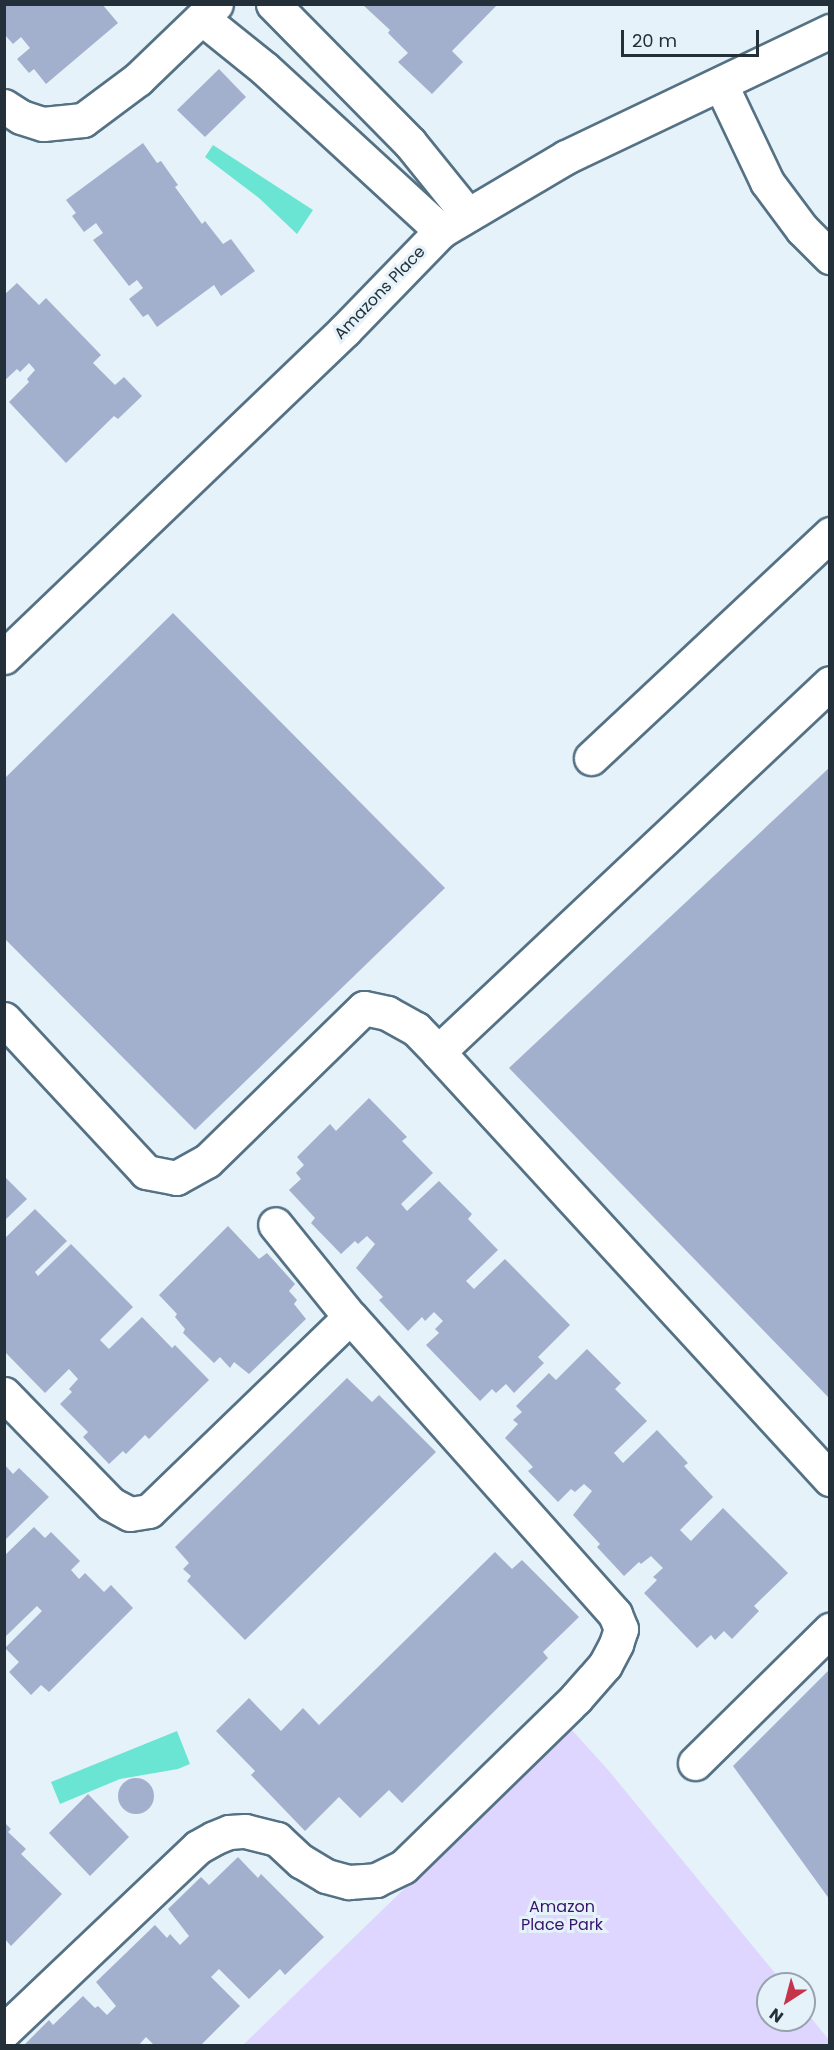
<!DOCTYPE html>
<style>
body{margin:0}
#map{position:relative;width:834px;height:2050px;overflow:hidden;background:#e5f2fa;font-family:Poppins,sans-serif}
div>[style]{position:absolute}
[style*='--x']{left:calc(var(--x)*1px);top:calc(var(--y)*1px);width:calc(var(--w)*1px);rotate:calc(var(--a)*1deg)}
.green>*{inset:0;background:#ded6fe}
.water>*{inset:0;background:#6ae5d3}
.building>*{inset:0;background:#a2b0cd}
.round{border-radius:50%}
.roads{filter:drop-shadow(2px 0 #557285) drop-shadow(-2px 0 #557285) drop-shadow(0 2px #557285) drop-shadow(0 -2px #557285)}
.minor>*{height:33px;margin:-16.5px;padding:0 16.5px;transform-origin:16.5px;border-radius:16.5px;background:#fff}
span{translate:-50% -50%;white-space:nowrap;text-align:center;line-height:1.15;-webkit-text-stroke:6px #e5f2fa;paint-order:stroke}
.street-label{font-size:16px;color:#243039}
.park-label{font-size:16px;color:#37136e}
.frame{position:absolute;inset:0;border:6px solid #243039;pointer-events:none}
.north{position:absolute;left:756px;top:1972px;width:60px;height:60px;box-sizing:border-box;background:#e5f2fa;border:2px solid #98a4ad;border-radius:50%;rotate:216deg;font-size:16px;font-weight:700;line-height:24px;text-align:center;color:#243039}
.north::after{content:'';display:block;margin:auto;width:21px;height:27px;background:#c5354a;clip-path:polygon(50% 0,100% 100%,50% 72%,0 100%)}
.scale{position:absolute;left:621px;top:30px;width:138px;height:27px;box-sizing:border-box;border:3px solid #243039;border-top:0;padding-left:8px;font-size:18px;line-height:21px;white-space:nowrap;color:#243039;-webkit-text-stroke:4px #e5f2fa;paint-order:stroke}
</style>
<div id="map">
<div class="green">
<div style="clip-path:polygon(570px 1728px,609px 1771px,784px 1984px,768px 1984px,768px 2020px,804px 2020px,804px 2009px,829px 2040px,829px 2045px,243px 2045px)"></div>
</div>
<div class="water">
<div style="clip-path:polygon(213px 145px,313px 210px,297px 234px,259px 198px,205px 157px)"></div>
<div style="clip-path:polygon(177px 1731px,190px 1764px,178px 1769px,120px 1779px,60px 1804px,51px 1782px)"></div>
</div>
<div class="building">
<div style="clip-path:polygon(4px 4px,102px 4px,118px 23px,46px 84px,34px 69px,29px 73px,17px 59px,30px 48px,21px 37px,13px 44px,4px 34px)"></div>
<div style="clip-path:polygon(362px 4px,498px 4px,452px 51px,463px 62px,432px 94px,398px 62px,408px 53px,388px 33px,390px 30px)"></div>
<div style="clip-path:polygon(219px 69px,246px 97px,205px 137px,177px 110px)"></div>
<div style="clip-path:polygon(143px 143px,157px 163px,161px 161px,178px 185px,175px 187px,202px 224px,205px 221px,223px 244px,231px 239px,255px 271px,221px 296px,214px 285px,157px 327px,148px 314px,143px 317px,129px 299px,143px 288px,137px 280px,129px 286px,93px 240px,103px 233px,96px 223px,84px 232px,72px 216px,76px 213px,66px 200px)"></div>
<div style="clip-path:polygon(17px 283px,39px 305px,46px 298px,101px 355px,93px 363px,115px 385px,124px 377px,142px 396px,118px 419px,114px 416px,66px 463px,9px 402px,29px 382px,27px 379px,35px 370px,29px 363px,20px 372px,17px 369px,4px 381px,4px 295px)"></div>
<div style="clip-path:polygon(173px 613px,445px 888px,195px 1130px,4px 938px,4px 779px)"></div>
<div style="clip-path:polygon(830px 767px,830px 1399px,509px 1068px)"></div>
<div style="clip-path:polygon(369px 1098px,407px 1137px,402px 1141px,433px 1173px,401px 1204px,407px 1211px,439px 1181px,472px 1214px,468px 1219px,498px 1250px,466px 1281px,474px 1289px,505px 1259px,570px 1325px,538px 1357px,544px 1363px,514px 1393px,506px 1384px,496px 1393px,492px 1389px,480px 1401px,426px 1345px,439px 1333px,435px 1329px,443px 1321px,434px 1312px,425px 1321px,422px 1317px,408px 1331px,379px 1300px,383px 1297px,356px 1268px,375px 1244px,367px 1236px,358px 1244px,355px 1241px,341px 1254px,311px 1223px,315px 1218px,289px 1190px,301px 1179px,296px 1173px,304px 1165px,297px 1157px,330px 1124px,336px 1131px)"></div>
<div style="clip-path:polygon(4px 1176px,27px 1199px,4px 1221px)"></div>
<div style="clip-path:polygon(35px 1209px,67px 1241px,35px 1272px,38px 1276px,71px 1244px,133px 1307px,100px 1340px,109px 1349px,142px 1317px,172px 1348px,175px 1345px,209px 1380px,149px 1439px,145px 1435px,126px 1454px,123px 1451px,109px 1464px,83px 1437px,88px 1432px,60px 1404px,72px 1392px,69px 1389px,78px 1379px,69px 1369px,45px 1393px,4px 1351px,4px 1239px)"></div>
<div style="clip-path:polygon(228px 1226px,259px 1259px,267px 1253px,295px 1284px,289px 1291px,297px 1300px,294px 1304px,306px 1319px,249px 1374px,234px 1362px,230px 1368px,220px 1357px,214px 1363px,183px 1333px,185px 1329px,175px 1317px,177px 1314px,159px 1295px)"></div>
<div style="clip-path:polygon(587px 1349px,621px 1383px,615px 1389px,647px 1421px,614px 1453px,623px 1463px,657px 1430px,688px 1463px,684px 1466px,713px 1497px,680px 1530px,691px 1541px,723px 1508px,788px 1573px,754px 1606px,759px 1611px,732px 1639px,724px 1631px,715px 1640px,711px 1635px,697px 1648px,644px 1593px,657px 1580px,653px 1577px,663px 1568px,651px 1556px,641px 1564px,639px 1562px,624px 1576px,597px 1547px,600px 1544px,573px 1515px,592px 1491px,584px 1484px,575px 1492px,571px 1489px,558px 1502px,528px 1471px,533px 1467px,505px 1438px,518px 1424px,513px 1420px,522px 1412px,516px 1406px,549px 1373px,556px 1380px)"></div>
<div style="clip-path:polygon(347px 1378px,372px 1402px,379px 1395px,436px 1452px,245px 1640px,187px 1581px,191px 1576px,183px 1569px,189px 1563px,175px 1547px)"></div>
<div style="clip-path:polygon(4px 1464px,13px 1474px,19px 1468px,49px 1497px,4px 1541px)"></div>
<div style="clip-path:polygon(34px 1527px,45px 1538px,51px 1532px,80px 1561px,71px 1570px,79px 1579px,85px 1573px,104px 1592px,111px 1585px,133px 1608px,49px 1692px,41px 1685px,31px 1695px,9px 1672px,19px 1662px,5px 1648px,42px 1611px,37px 1606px,4px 1638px,4px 1556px)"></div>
<div style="clip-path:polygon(495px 1552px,512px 1569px,522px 1560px,579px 1617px,543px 1652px,548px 1658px,402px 1803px,389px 1790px,360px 1818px,339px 1797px,305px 1831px,251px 1775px,255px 1771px,216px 1731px,249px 1698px,281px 1731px,303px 1708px,319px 1725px)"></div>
<div style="clip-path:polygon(830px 1669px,830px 1900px,733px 1766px)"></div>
<div class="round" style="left:118px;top:1778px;width:36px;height:36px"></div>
<div style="clip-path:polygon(88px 1794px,129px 1837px,90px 1876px,49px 1833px)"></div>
<div style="clip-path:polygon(4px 1822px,11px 1829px,8px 1832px,26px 1849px,21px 1854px,62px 1894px,11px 1946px,4px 1938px)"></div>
<div style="clip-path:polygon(238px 1857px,258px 1878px,261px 1874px,324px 1937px,285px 1975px,280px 1969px,249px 1999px,219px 1969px,211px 1977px,240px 2006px,200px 2046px,155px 2046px,146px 2037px,138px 2046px,23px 2046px,49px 2020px,53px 2025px,83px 1996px,95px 2008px,98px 2006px,107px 2015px,116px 2006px,96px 1982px,155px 1925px,167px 1938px,170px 1934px,180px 1945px,189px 1936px,168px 1909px,201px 1877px,209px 1885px)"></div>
</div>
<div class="roads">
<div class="minor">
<div style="--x:273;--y:4;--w:195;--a:45.4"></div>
<div style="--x:410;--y:143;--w:92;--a:51.1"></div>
<div style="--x:203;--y:19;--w:78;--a:38.8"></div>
<div style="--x:264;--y:68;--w:241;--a:42.6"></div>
<div style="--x:721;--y:85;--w:107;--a:64.6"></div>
<div style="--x:767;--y:182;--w:59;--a:53.3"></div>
<div style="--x:802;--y:229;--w:40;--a:45"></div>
<div style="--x:4;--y:106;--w:20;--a:33"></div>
<div style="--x:21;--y:117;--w:23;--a:18"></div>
<div style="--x:43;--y:124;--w:40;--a:-5.7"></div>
<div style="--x:83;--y:120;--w:69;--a:-36.7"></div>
<div style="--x:138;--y:79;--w:108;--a:-43.9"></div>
<div style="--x:4;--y:657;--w:472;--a:-43.8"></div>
<div style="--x:345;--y:330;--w:138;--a:-45.9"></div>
<div style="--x:441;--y:231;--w:145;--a:-30.6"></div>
<div style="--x:566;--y:157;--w:293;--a:-25.5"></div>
<div style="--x:591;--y:758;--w:328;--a:-43.1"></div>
<div style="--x:4;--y:1019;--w:209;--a:47.1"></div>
<div style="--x:146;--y:1172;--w:31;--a:11"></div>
<div style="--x:176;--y:1178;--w:35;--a:-29"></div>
<div style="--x:207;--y:1161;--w:219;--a:-44.3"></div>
<div style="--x:364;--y:1008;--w:24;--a:12"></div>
<div style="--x:387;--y:1013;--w:33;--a:29"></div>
<div style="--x:416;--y:1029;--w:32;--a:46"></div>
<div style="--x:438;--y:1052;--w:580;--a:47.45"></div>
<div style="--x:438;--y:1052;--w:538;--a:-43.27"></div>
<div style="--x:4;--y:1394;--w:153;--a:45.8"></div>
<div style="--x:111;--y:1504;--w:21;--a:28"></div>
<div style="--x:130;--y:1514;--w:19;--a:-9"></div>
<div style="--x:149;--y:1511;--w:279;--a:-44"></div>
<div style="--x:695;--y:1763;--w:190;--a:-44.6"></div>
<div style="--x:4;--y:2031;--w:267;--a:-43.5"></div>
<div style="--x:198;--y:1847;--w:18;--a:-29"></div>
<div style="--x:214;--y:1838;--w:16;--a:-22"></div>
<div style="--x:229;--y:1832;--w:16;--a:-4"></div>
<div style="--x:245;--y:1831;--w:33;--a:14"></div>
<div style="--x:277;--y:1839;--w:33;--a:43"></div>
<div style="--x:301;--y:1861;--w:29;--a:31"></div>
<div style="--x:326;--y:1876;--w:24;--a:15"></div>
<div style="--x:349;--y:1882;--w:27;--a:-4"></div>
<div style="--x:376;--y:1880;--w:30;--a:-26"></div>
<div style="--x:403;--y:1867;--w:242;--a:-44.3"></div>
<div style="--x:576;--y:1698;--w:44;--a:-48.7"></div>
<div style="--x:605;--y:1665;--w:24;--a:-62"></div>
<div style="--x:616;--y:1644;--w:16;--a:-72"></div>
<div style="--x:621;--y:1629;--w:16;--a:-112"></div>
<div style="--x:615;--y:1614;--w:398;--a:-131.7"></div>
<div style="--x:350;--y:1317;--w:119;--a:-128.9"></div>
</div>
</div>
<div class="street-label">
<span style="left:380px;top:293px;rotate:-46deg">Amazons Place</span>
</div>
<div class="park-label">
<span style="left:562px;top:1916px">Amazon<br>Place Park</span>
</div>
<div class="frame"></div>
<div class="north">N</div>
<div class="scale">20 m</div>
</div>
